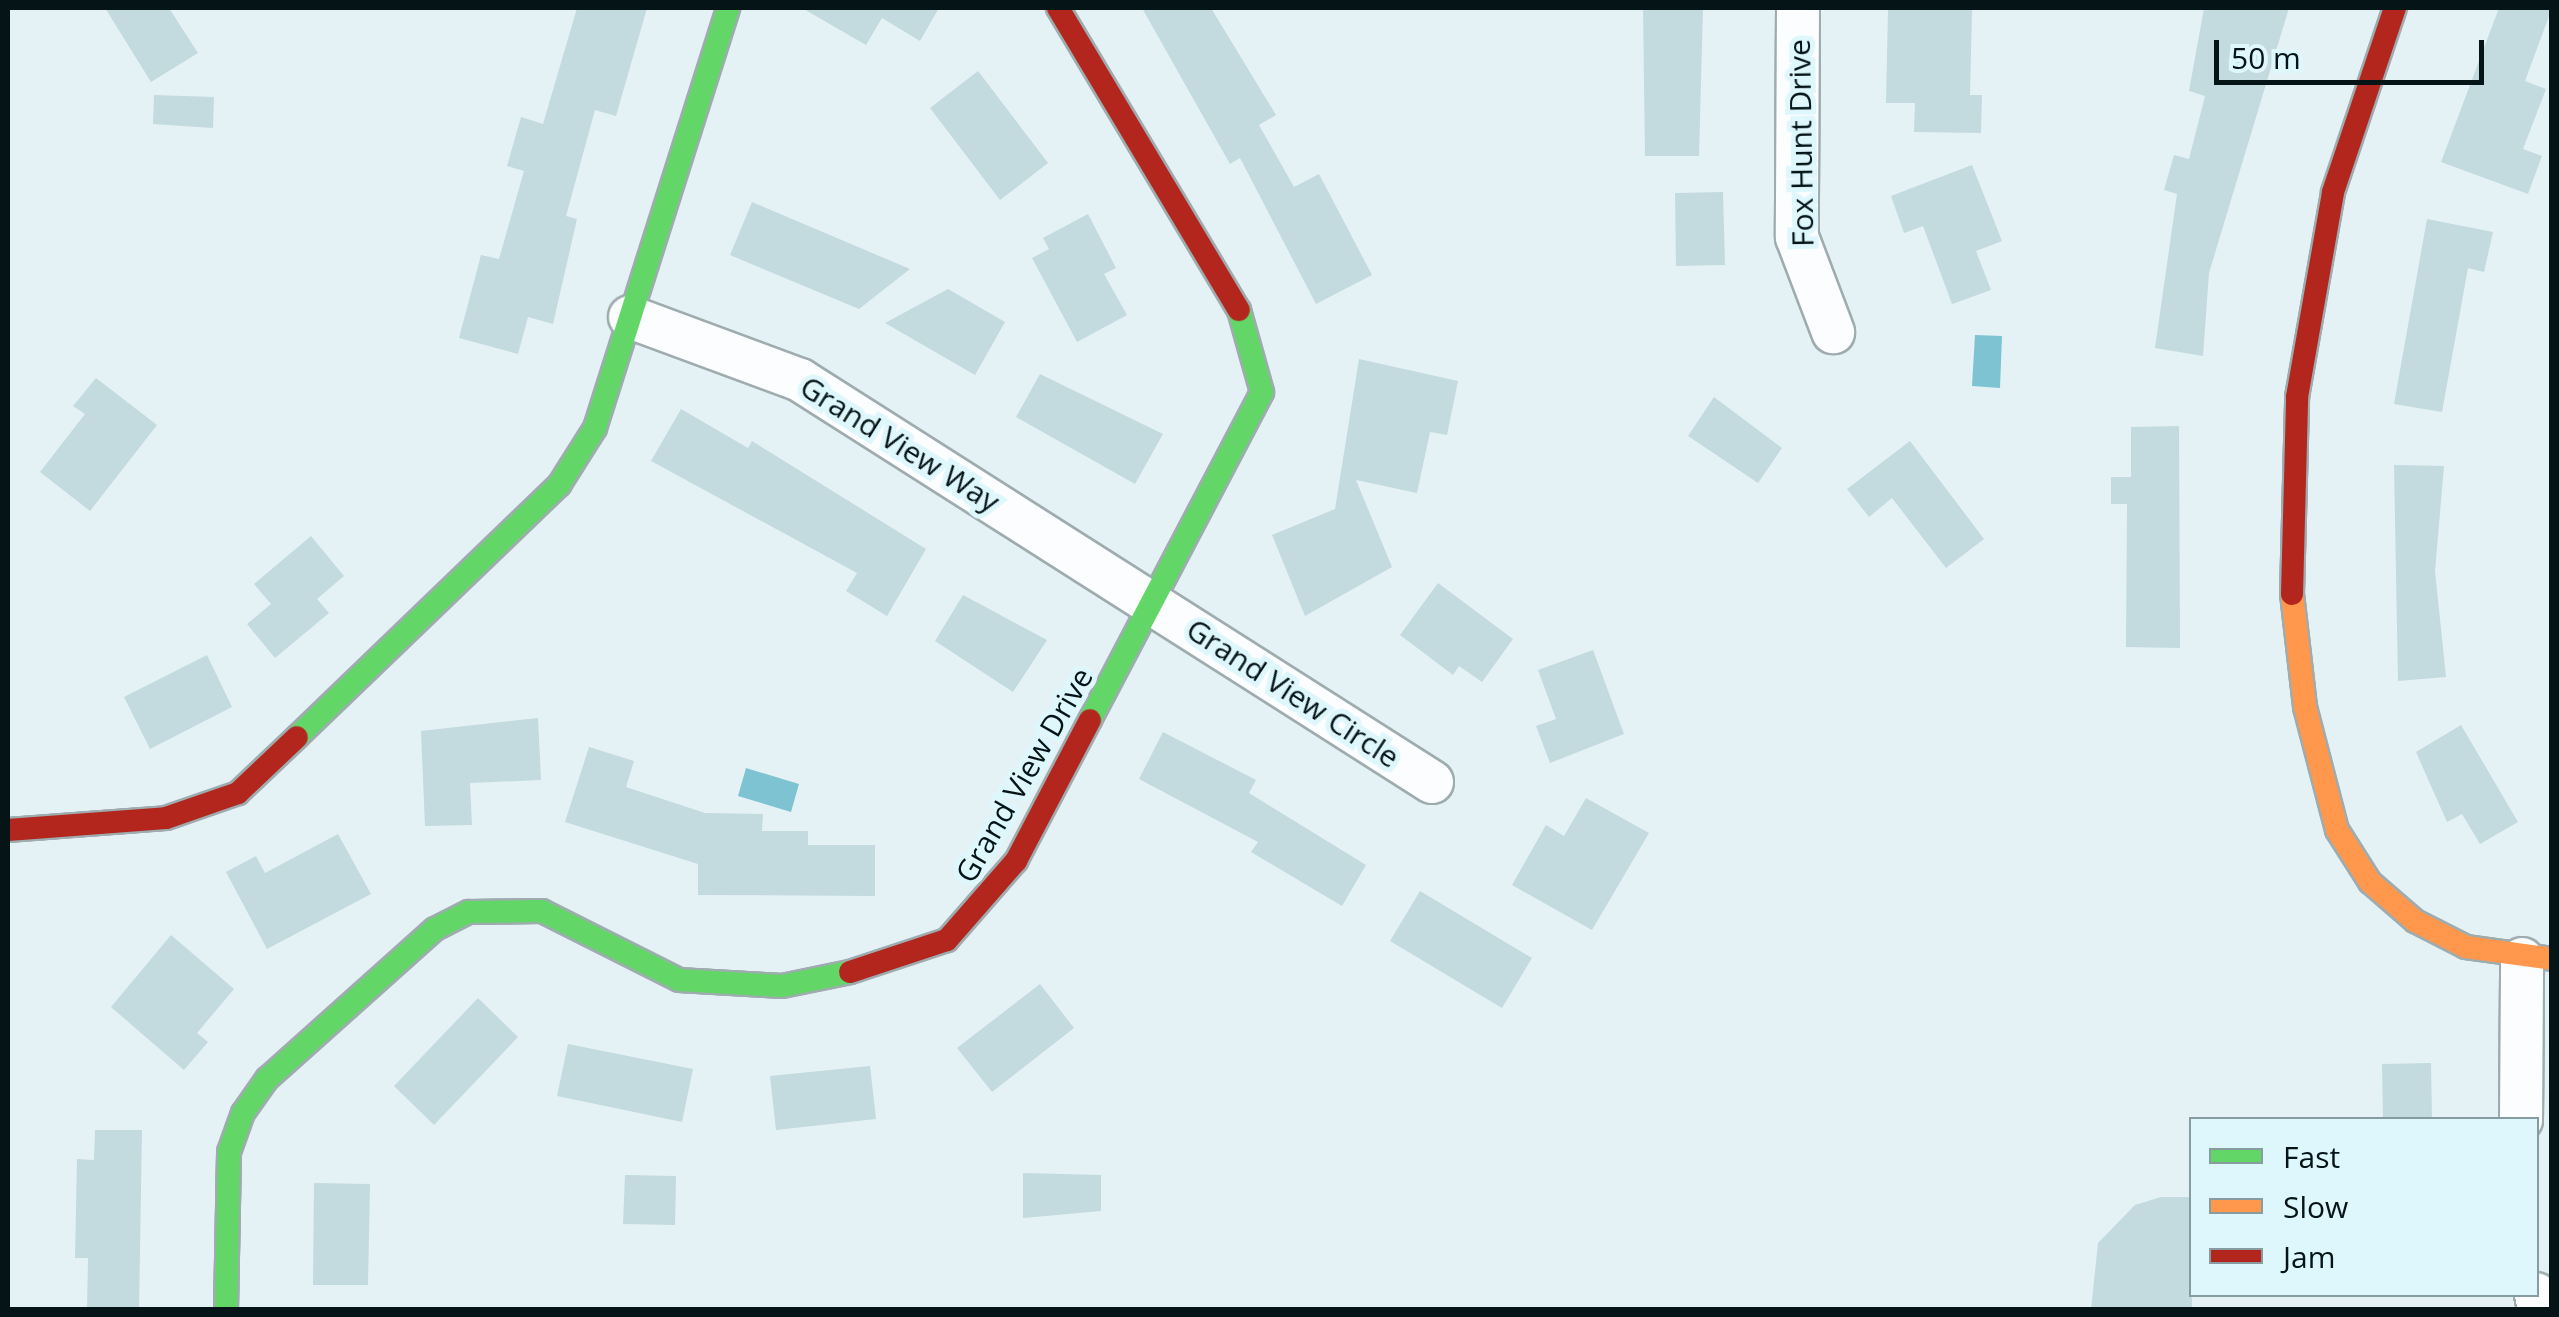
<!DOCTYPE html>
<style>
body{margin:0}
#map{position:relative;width:2559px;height:1317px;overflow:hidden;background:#e5f2f5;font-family:"Open Sans",sans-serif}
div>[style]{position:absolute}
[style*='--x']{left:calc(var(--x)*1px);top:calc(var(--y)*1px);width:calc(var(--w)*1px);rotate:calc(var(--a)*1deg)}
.water>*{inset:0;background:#7ec3d1}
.building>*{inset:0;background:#c3dadf}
.roads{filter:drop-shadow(2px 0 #9facaf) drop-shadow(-2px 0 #9facaf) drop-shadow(0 2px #9facaf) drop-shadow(0 -2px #9facaf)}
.street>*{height:42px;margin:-21px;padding:0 21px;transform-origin:21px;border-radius:21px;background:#fbfdfe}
.fast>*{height:22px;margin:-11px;padding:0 11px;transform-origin:11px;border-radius:11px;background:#63d668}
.slow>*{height:22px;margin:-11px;padding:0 11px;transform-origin:11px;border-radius:11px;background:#ff974d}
.jam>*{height:22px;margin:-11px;padding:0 11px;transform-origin:11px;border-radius:11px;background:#b3261e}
span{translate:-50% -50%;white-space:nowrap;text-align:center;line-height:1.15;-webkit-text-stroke:10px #def7fc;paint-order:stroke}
.street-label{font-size:30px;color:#051417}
.frame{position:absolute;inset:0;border:10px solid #051417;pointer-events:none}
.legend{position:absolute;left:2189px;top:1117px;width:350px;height:180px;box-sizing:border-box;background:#def7fc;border:2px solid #879ca0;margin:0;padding:12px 18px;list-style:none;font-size:30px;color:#051417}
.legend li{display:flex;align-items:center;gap:20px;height:50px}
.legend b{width:50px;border:2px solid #879ca0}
.scale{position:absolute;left:2214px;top:40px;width:270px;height:45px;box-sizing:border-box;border:5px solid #051417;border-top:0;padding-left:12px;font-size:30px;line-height:35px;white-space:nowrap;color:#051417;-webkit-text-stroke:8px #def7fc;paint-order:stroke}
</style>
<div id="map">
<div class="water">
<div style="clip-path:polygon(1975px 335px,2002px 336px,2000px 388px,1972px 386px)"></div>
<div style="clip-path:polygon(746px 768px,799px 784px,791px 812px,738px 796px)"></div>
</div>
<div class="building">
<div style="clip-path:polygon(105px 8px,169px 8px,198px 53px,151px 82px)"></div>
<div style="clip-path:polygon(577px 8px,647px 8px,616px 116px,595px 110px,566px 216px,577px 219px,553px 324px,528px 317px,518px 354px,459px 338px,481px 255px,499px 259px,524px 171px,507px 166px,521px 117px,543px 124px)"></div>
<div style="clip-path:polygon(802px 8px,939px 8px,920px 41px,882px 18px,866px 45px)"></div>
<div style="clip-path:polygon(1142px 8px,1211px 8px,1276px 115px,1259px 125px,1294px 187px,1319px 174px,1372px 275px,1316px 304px,1240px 158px,1230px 164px)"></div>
<div style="clip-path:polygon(1643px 8px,1703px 8px,1699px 156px,1645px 156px)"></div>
<div style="clip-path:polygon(2204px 8px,2289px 8px,2209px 273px,2203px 356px,2155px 348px,2177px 194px,2164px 190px,2174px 155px,2189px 159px,2205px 96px,2189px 91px)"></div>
<div style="clip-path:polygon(2499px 8px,2552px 8px,2525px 81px,2546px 89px,2523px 149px,2542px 156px,2528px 194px,2441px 162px)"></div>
<div style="clip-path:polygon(1888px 9px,1972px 10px,1970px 95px,1982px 95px,1981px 133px,1914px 132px,1915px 103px,1886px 103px)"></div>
<div style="clip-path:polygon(978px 71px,1048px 163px,1000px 200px,930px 108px)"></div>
<div style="clip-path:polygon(154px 95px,214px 97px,213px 128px,153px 124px)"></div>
<div style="clip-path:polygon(1972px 165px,2002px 241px,1976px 251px,1991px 290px,1952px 304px,1923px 226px,1904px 233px,1891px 196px)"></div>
<div style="clip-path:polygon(1723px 192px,1725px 265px,1676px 266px,1675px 193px)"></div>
<div style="clip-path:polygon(752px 202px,910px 269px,859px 309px,730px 255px)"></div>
<div style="clip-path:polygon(1088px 214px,1116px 268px,1104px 274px,1127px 315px,1077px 342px,1032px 258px,1049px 249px,1043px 238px)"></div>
<div style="clip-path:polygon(2427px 219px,2493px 232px,2484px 272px,2468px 268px,2442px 412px,2394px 404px)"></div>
<div style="clip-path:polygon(948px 289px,1005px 322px,975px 375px,885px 323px)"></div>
<div style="clip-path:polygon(1359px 359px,1458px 381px,1447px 435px,1430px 432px,1417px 493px,1356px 480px,1392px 567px,1305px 616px,1272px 535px,1335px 509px)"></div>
<div style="clip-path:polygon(1040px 374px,1163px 434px,1135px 484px,1016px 417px)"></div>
<div style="clip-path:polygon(96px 378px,157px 425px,90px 511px,40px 472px,85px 414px,73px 406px)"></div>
<div style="clip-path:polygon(1714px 397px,1782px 448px,1758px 483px,1688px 436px)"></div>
<div style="clip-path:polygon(681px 409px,748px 448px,752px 441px,926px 549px,887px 616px,846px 591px,857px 573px,651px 461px)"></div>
<div style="clip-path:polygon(2179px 426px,2180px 648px,2126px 647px,2127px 504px,2111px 504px,2111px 477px,2131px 477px,2131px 427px)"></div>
<div style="clip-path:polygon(1910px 441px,1984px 539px,1946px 568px,1892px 498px,1869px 517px,1847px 489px)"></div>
<div style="clip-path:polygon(2394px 465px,2444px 466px,2435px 571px,2446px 677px,2398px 681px)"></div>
<div style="clip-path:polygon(311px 536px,344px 576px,317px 599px,329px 613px,275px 658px,247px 624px,271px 604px,254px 584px)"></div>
<div style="clip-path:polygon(1438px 583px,1513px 639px,1482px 682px,1459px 666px,1453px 675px,1400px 635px)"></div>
<div style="clip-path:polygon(963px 595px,1047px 640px,1013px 692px,935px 641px)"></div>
<div style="clip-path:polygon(1593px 650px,1624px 734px,1550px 763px,1536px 726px,1556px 719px,1538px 670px)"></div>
<div style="clip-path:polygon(207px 655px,232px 707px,150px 749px,124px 697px)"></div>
<div style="clip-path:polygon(538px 718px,541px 780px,470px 783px,472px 825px,425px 826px,421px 731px)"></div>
<div style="clip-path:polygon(2461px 725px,2518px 822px,2480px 844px,2462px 814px,2447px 822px,2416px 752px)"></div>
<div style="clip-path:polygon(1163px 732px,1256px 780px,1249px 793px,1366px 865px,1342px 906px,1251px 852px,1258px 842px,1139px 779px)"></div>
<div style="clip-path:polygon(589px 747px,634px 761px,626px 787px,705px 813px,763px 814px,762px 831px,808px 831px,808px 845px,875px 845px,875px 896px,698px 895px,698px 864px,565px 822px)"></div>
<div style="clip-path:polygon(1586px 798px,1649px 833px,1592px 930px,1512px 885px,1546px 825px,1564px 836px)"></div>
<div style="clip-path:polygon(338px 834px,371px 894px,267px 949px,226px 872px,256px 856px,265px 873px)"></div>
<div style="clip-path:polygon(1420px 891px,1532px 958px,1502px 1008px,1390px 941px)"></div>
<div style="clip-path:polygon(171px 935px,234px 989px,197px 1033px,208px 1042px,184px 1070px,111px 1007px)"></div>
<div style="clip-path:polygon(1040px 984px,1074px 1028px,992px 1092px,957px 1048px)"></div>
<div style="clip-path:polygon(478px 998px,518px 1037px,434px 1125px,394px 1086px)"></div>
<div style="clip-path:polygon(568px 1044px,693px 1069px,682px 1122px,557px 1096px)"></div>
<div style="clip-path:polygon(2431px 1063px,2432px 1120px,2383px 1120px,2382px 1064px)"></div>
<div style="clip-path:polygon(870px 1066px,876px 1119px,776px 1130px,770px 1076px)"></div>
<div style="clip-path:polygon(95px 1130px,142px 1130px,139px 1310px,87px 1310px,88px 1258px,75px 1258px,77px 1159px,94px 1160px)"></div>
<div style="clip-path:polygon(1023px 1173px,1101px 1175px,1101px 1211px,1023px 1218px)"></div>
<div style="clip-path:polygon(625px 1175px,676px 1176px,675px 1225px,623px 1224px)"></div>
<div style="clip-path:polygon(314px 1183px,370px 1184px,368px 1285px,313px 1285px)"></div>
<div style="clip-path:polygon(2161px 1197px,2192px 1197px,2192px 1310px,2091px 1310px,2098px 1243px,2135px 1205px)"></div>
</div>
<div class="roads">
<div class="street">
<div style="--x:1798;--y:8;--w:229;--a:90.3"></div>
<div style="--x:1797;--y:237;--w:102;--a:69.2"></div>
<div style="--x:630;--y:317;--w:181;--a:20.3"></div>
<div style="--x:800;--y:380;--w:749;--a:32.46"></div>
<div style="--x:2521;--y:1120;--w:161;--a:-89.6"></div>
<div style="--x:2536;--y:1294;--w:16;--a:79"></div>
</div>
<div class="fast">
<div style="--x:1090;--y:720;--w:370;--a:-62.3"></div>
<div style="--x:1262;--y:392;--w:85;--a:-105.7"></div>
<div style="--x:297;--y:737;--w:364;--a:-43.9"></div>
<div style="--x:559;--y:485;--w:67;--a:-57.7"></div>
<div style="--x:595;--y:428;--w:441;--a:-72.4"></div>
<div style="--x:226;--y:1310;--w:158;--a:-88.9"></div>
<div style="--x:229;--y:1152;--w:41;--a:-70.3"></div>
<div style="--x:243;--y:1113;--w:42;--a:-54.8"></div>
<div style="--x:267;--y:1079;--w:225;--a:-41.8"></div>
<div style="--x:435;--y:929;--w:38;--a:-27"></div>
<div style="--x:469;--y:912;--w:73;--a:-0.8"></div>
<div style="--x:542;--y:911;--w:153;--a:26.7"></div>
<div style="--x:679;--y:980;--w:103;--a:3.3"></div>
<div style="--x:782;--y:986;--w:69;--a:-11.6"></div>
</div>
<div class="slow">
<div style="--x:2292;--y:594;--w:114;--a:83.4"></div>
<div style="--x:2305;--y:707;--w:127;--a:75.4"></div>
<div style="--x:2337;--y:830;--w:62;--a:57.6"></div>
<div style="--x:2370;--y:882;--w:60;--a:40.9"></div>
<div style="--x:2415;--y:921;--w:57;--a:27"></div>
<div style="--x:2466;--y:947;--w:87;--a:7.9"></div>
</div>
<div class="jam">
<div style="--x:1058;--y:8;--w:352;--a:59.1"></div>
<div style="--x:2292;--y:594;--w:197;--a:-88.5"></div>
<div style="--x:2297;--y:397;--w:208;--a:-80"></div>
<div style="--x:2333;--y:192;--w:194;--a:-71.4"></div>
<div style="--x:8;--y:830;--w:158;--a:-4.3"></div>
<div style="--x:166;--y:818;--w:76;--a:-19.1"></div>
<div style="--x:238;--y:793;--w:81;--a:-43.5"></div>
<div style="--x:850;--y:972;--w:102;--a:-18.3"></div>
<div style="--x:947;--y:940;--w:105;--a:-48.9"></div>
<div style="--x:1016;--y:861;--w:159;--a:-62.3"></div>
</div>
</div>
<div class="street-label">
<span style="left:1801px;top:143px;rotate:-91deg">Fox Hunt Drive</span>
<span style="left:900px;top:444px;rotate:32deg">Grand View Way</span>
<span style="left:1293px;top:693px;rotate:33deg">Grand View Circle</span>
<span style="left:1024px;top:775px;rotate:-60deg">Grand View Drive</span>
</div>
<div class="frame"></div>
<ul class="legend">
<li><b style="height:12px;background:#63d668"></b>Fast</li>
<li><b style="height:12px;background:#ff974d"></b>Slow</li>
<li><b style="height:12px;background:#b3261e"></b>Jam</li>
</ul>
<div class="scale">50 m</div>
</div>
